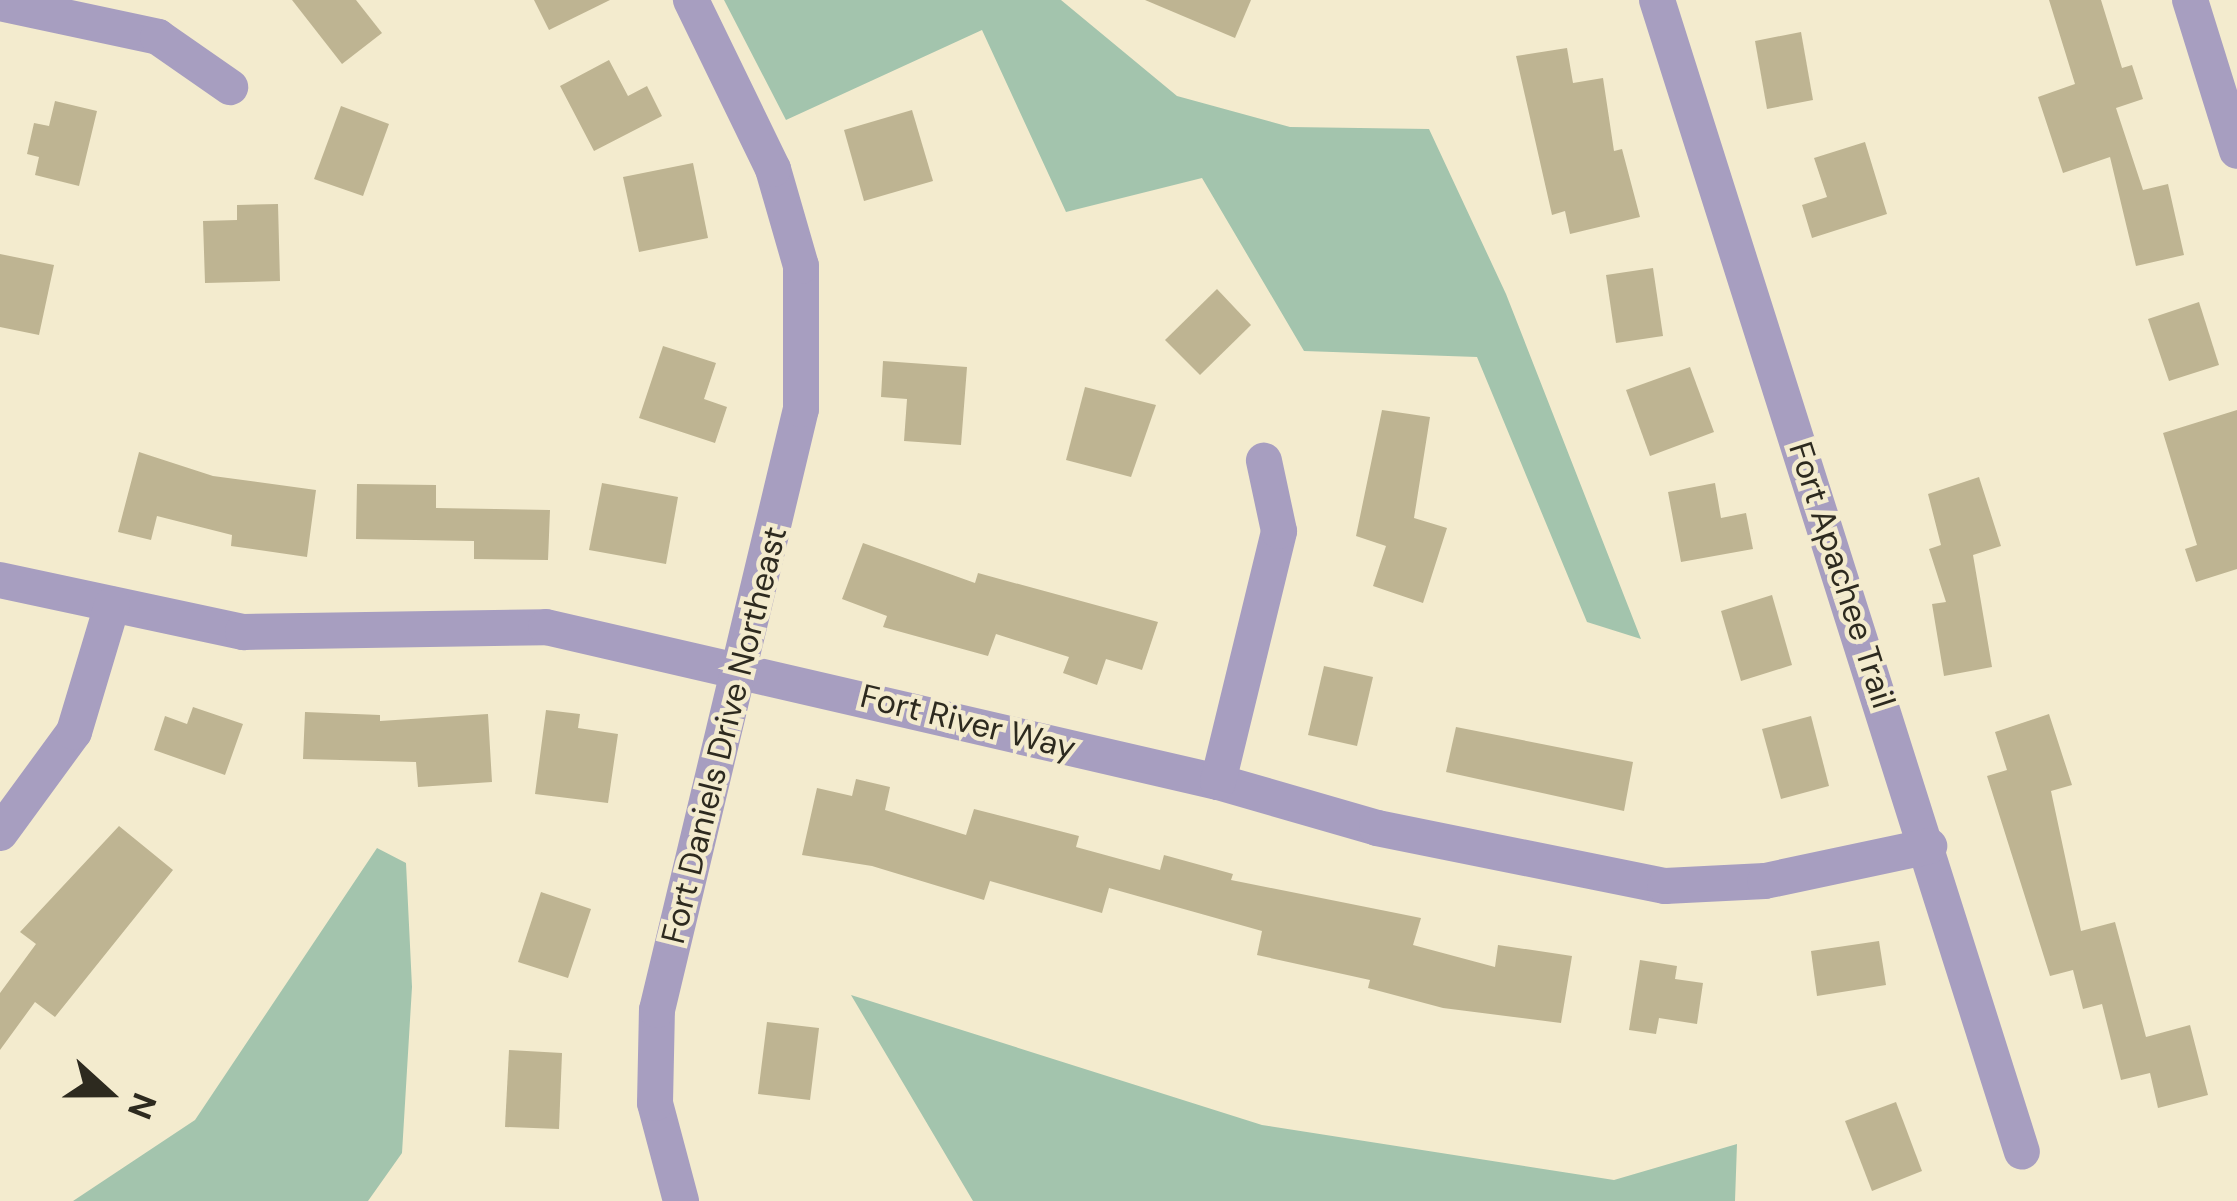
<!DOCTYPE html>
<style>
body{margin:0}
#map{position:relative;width:2237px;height:1201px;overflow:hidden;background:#f3ebce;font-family:"DM Sans",sans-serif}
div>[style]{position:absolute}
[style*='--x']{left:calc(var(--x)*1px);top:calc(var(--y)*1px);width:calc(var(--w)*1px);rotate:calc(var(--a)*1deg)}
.forest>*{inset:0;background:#a3c4ad}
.building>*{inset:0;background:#beb492}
.minor>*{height:36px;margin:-18px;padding:0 18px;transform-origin:18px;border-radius:18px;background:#a79ec0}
span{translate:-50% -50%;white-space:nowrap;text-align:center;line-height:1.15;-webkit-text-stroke:9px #f3ebce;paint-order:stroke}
.street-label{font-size:33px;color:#2d2a1f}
.north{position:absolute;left:48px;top:1033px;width:120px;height:120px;-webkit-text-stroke:9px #f3ebce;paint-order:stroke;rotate:111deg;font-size:33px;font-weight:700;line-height:48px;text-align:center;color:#2d2a1f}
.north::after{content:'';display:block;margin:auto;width:42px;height:54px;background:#2d2a1f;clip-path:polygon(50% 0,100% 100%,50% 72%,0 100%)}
</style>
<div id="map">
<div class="forest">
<div style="clip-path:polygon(724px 0,1061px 0,1177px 96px,1290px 127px,1429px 129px,1506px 294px,1641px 639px,1587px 622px,1477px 357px,1304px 351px,1202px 178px,1066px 212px,982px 30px,786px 120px)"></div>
<div style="clip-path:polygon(377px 848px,406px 863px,412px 987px,402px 1153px,368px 1201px,73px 1201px,195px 1120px)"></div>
<div style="clip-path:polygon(851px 995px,1262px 1125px,1614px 1180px,1737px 1144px,1735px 1201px,973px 1201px)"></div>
</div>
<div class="building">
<div style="clip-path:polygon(292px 0,356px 0,382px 33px,342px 64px)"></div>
<div style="clip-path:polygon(534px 0,610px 0,549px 30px)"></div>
<div style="clip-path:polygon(1145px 0,1251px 0,1235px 38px)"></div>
<div style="clip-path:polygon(2049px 0,2101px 0,2122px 68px,2132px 65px,2143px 99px,2116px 108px,2143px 190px,2168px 184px,2184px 255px,2136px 266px,2110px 157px,2063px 173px,2038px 97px,2075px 84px)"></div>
<div style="clip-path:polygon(1801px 32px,1813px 100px,1767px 109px,1755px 41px)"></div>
<div style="clip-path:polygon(1567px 48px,1573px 83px,1603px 78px,1614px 151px,1622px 149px,1640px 217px,1570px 234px,1565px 211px,1552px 215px,1516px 56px)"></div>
<div style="clip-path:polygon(609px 60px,628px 96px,647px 86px,662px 116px,594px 151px,560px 86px)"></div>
<div style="clip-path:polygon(55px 101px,97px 111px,79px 186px,35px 175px,39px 157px,27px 154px,34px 123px,49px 126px)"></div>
<div style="clip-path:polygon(341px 106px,389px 124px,363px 196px,314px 179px)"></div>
<div style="clip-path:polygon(912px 110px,933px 181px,864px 201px,844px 130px)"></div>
<div style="clip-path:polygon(1865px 142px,1887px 214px,1812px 238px,1802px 205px,1827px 197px,1814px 158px)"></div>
<div style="clip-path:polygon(693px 163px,708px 238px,639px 252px,623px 177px)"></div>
<div style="clip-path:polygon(278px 204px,280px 281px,205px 283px,203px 221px,237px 220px,237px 205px)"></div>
<div style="clip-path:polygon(0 254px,54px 265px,39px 335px,0 327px)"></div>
<div style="clip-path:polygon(1653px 268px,1663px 336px,1616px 343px,1606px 275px)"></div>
<div style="clip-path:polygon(1217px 289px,1251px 325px,1200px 375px,1165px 340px)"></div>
<div style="clip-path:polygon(2199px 302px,2219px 365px,2169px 381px,2148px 319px)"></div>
<div style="clip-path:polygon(663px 346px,716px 363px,704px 399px,727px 407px,715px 443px,639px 418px)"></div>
<div style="clip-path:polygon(883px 361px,967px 367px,961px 445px,904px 441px,907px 399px,881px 397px)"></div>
<div style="clip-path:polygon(1690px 367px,1714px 432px,1650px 456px,1626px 390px)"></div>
<div style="clip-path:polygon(1085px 387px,1156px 405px,1131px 477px,1066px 460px)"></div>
<div style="clip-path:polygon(1382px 410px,1430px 417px,1414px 518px,1447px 528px,1423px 603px,1373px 586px,1386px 546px,1356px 536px)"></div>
<div style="clip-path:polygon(2237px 410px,2237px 569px,2196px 582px,2185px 549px,2197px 545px,2163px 433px)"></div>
<div style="clip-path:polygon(139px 452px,213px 476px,316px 490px,307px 557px,231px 546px,232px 535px,157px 516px,151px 540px,118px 532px)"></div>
<div style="clip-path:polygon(1979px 477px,2001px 546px,1973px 555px,1992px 667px,1944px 676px,1932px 604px,1946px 602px,1929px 549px,1941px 545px,1928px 494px)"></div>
<div style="clip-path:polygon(602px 483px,678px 497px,666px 564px,589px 550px)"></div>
<div style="clip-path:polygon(1715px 483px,1721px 518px,1746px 513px,1753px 549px,1681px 562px,1668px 492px)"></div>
<div style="clip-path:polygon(357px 484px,436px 485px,436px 508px,550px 510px,548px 560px,474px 559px,474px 541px,356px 539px)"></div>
<div style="clip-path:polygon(863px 543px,975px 583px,978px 573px,1158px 622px,1142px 670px,1106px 659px,1097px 685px,1063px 673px,1069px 657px,996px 634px,988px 656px,883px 627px,887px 616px,842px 599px)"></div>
<div style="clip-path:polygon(1772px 595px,1792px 665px,1741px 681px,1721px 611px)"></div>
<div style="clip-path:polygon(1324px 666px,1373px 677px,1357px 746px,1308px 735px)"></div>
<div style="clip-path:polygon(193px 707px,243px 724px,225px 775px,154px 750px,165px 716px,187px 724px)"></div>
<div style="clip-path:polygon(546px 710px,580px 714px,578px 728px,618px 734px,608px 803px,535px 794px)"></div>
<div style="clip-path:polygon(305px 712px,380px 715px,380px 721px,488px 714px,492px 782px,418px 787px,416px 762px,303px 759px)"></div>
<div style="clip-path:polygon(2049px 714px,2072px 785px,2051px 791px,2081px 931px,2115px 922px,2146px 1037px,2190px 1025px,2208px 1095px,2158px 1108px,2150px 1073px,2121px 1080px,2102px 1004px,2083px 1009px,2073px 970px,2050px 976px,1987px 776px,2007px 770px,1995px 732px)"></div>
<div style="clip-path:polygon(1811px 716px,1829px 786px,1781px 799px,1762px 729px)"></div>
<div style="clip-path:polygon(1456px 727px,1633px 762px,1624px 811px,1446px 772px)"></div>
<div style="clip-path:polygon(856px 779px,890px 787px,885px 810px,966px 835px,974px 809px,1079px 836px,1076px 847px,1160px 870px,1164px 855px,1233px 874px,1231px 880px,1421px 918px,1413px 945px,1495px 967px,1498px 945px,1572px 956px,1561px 1023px,1443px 1008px,1368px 988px,1370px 980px,1257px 955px,1262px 931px,1109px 888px,1102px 913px,990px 881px,984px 900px,872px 866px,802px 855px,817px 788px,852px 796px)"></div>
<div style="clip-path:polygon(119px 826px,173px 870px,55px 1017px,35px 1002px,0 1050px,0 993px,36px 944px,20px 932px)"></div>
<div style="clip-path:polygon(541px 892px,591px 909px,568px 978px,518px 962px)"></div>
<div style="clip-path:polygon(1879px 941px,1886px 985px,1817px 996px,1811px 951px)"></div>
<div style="clip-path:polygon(1640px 960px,1677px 966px,1675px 979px,1703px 983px,1697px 1024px,1659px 1018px,1656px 1034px,1629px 1030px)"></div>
<div style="clip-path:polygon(767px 1022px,819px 1028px,810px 1100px,758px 1094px)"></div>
<div style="clip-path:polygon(509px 1050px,562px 1053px,559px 1129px,505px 1127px)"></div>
<div style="clip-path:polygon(1896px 1102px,1922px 1171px,1872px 1191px,1845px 1121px)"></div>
</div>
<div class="minor">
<div style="--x:1657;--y:0;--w:1208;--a:72.42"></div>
<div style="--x:2190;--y:0;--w:158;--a:72.7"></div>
<div style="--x:0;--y:3;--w:162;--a:12.1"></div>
<div style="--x:158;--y:37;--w:88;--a:34.8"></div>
<div style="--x:0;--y:580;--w:249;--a:12.1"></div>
<div style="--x:243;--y:632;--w:303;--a:-0.9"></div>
<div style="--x:546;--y:627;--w:690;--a:12.99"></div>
<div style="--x:1218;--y:782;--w:166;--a:16.1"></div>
<div style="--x:1377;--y:828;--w:294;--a:11.4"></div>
<div style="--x:1665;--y:886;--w:100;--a:-2.9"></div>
<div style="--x:1765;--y:881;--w:168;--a:-12"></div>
<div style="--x:1218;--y:782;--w:258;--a:-76.3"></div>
<div style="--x:1279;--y:531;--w:72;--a:-102.1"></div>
<div style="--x:0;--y:833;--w:125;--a:-53.8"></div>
<div style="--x:74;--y:732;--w:133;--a:-73.3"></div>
<div style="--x:681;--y:1201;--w:101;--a:-104.9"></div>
<div style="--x:655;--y:1103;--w:93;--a:-88.8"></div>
<div style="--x:657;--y:1010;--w:618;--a:-76.53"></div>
<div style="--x:801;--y:409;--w:143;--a:-90"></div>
<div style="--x:801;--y:266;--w:101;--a:-106.1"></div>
<div style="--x:773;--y:169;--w:188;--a:-115.9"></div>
</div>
<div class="street-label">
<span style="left:1842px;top:575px;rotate:72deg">Fort Apachee Trail</span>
<span style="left:968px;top:722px;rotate:14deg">Fort River Way</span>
<span style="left:724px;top:735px;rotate:-76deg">Fort Daniels Drive Northeast</span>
</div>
<div class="north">N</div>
</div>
